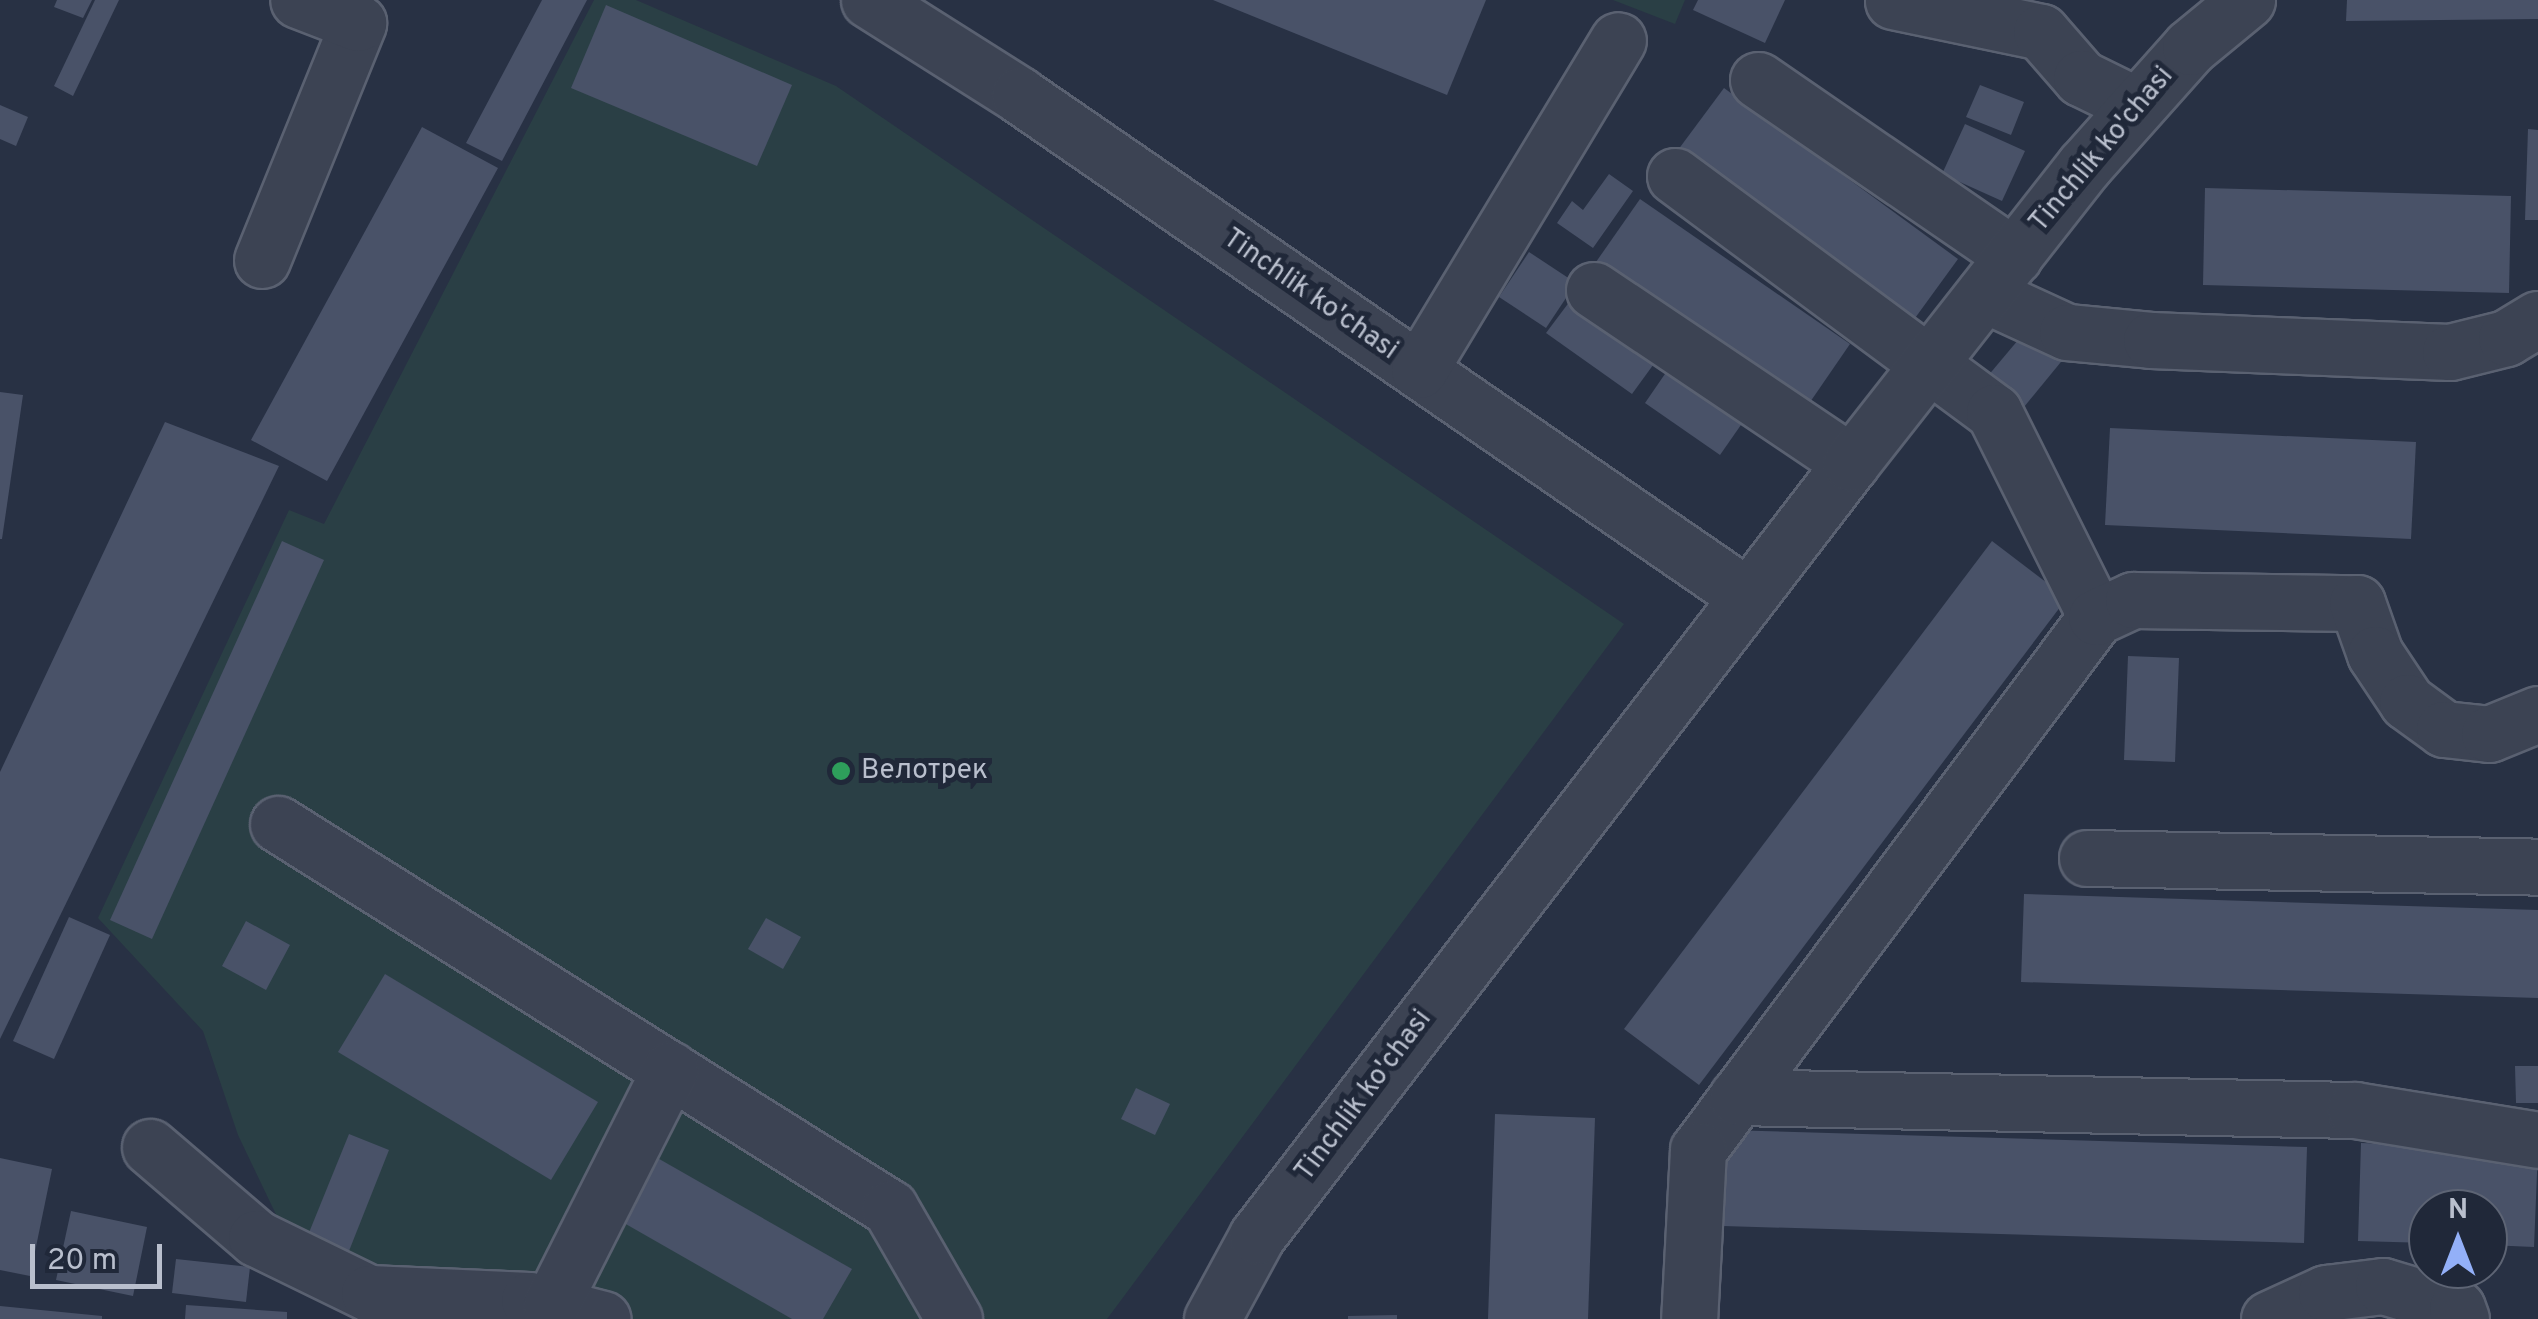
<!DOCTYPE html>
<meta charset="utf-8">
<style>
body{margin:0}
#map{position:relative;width:2538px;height:1319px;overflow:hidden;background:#283144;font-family:Overpass,sans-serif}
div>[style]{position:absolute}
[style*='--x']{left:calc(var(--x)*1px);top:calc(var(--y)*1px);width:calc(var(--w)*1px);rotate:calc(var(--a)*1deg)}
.green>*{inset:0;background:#2a3f45}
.building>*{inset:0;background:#495268}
.roads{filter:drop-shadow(2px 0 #5a6171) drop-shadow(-2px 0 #5a6171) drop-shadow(0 2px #5a6171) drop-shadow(0 -2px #5a6171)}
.minor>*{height:55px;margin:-27.5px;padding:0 27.5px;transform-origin:27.5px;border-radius:27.5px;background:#3c4353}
.dots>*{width:28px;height:28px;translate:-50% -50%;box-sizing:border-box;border:5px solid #202839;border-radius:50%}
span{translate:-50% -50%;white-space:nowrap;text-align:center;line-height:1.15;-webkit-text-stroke:10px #202839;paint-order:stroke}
.street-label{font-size:28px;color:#b9bfcd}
.poi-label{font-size:28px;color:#b9bfcd}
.left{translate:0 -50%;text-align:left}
.north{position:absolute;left:2408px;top:1189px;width:100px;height:100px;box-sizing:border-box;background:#202839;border:2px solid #5d6474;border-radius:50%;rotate:0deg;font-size:28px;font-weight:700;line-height:40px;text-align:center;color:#b9bfcd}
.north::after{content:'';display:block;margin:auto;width:35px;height:45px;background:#93b0f8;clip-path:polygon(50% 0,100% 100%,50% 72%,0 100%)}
.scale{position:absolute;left:30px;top:1244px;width:132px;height:45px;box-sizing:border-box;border:5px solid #b9bfcd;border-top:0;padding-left:12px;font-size:30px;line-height:35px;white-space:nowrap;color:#b9bfcd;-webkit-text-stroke:8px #202839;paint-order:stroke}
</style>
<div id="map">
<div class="green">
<div style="clip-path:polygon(594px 0,636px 0,836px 86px,1624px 624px,1107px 1319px,537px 1319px,293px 1250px,238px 1135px,203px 1031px,98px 918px,289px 510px,324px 524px)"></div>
<div style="clip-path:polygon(1613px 0,1685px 0,1675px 24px)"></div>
</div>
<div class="building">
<div style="clip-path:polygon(57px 0,92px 0,83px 18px,54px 7px)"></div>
<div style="clip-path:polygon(95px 0,119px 0,73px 96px,54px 86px)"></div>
<div style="clip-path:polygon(542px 0,587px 0,502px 161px,466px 143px)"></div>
<div style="clip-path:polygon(1213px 0,1486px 0,1447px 95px)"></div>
<div style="clip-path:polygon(1698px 0,1785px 0,1765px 43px,1693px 10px)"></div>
<div style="clip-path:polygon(2347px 0,2538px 0,2538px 19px,2346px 21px)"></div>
<div style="clip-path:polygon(606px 5px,792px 85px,757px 166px,571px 88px)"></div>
<div style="clip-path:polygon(1980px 85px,2024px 102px,2011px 135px,1966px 117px)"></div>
<div style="clip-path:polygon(1724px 88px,1958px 259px,1910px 325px,1675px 154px)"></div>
<div style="clip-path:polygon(0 105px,28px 117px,16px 146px,0 139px)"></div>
<div style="clip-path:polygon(1965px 124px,2025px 151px,2002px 201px,1942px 174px)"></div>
<div style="clip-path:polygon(422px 127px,498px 168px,327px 481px,251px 440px)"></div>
<div style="clip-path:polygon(2528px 129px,2538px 130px,2538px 220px,2525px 220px)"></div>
<div style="clip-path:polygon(1609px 174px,1633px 191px,1593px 248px,1557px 223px,1572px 201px,1583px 210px)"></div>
<div style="clip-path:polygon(2205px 188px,2511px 196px,2509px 293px,2203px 285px)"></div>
<div style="clip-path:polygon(1640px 199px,1850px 344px,1806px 408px,1596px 262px)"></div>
<div style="clip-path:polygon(1529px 252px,1576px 283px,1546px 328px,1499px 297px)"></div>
<div style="clip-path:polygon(1570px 301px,1656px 361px,1632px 394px,1546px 333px)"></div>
<div style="clip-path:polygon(2029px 327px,2065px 357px,2024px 407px,1987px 377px)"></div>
<div style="clip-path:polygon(1667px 371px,1743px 422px,1720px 455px,1645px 403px)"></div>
<div style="clip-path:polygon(0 392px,23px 395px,2px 539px,0 539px)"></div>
<div style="clip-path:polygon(165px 422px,279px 466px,0 1039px,0 772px)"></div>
<div style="clip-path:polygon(2110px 428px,2416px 442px,2411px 539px,2105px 525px)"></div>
<div style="clip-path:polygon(282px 541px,324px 560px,152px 939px,110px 920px)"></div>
<div style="clip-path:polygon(1992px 541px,2067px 598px,1699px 1085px,1624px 1029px)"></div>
<div style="clip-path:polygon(2128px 656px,2179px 658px,2175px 762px,2124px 760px)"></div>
<div style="clip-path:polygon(2024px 894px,2538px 910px,2538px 998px,2021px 982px)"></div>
<div style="clip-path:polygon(69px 917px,110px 935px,54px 1059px,13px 1041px)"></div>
<div style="clip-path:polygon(766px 918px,801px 937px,783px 969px,748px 949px)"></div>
<div style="clip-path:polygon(246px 921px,290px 945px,266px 990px,222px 966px)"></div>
<div style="clip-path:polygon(385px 974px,598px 1102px,551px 1180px,338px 1052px)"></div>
<div style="clip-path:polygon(2515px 1066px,2538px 1066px,2538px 1103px,2516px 1103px)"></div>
<div style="clip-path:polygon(1136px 1088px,1170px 1104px,1155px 1135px,1121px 1119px)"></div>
<div style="clip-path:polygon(1495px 1114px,1595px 1118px,1588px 1319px,1488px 1319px)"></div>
<div style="clip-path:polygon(1725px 1130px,2307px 1147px,2304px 1243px,1723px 1226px)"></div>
<div style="clip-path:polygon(349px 1134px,389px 1150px,347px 1256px,306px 1240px)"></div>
<div style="clip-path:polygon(2361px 1143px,2538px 1149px,2534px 1247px,2488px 1245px,2488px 1209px,2428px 1209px,2428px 1243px,2358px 1241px)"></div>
<div style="clip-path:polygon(654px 1156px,852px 1269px,823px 1319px,792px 1319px,617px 1219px)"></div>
<div style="clip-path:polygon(0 1158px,52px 1169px,30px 1276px,0 1270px)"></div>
<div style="clip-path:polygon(71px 1211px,147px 1227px,133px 1296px,56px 1280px)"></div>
<div style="clip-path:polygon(176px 1259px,250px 1267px,246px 1302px,172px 1293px)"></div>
<div style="clip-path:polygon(186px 1305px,287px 1312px,287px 1319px,185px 1319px)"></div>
<div style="clip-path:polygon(0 1306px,102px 1316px,102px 1319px,0 1319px)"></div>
<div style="clip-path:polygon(1397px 1315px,1397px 1319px,1348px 1319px,1348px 1316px)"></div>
</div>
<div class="roads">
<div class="minor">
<div style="--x:869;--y:0;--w:178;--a:32.3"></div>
<div style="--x:1019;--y:95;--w:884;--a:34.54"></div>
<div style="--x:1893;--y:1;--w:151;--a:11.8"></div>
<div style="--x:2041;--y:32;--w:61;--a:49"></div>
<div style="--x:2081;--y:78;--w:61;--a:26.1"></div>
<div style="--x:1758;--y:80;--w:311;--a:34.5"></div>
<div style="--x:1675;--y:176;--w:397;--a:36.5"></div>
<div style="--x:1994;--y:412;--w:229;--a:63.5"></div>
<div style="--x:2096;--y:617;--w:665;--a:126.75"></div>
<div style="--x:1698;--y:1150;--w:169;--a:93"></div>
<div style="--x:262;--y:260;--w:256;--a:-67.9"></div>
<div style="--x:358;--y:23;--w:64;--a:-159"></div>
<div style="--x:1594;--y:290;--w:310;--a:33.9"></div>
<div style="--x:1984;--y:294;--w:91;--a:24.6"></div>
<div style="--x:2067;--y:332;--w:84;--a:5.4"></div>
<div style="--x:2151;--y:340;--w:299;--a:2.3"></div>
<div style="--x:2450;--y:352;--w:58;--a:-14"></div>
<div style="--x:2506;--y:338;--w:37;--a:-31"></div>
<div style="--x:1419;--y:370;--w:385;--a:-58.9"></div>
<div style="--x:2096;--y:617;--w:41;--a:-24.7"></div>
<div style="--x:2133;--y:600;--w:224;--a:0.8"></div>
<div style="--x:2357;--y:603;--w:54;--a:70.6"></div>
<div style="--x:2375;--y:654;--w:58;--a:56.3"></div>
<div style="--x:2407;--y:702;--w:46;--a:36.1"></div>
<div style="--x:2444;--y:729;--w:45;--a:6.3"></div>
<div style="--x:2489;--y:734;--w:53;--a:-22.2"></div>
<div style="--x:278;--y:824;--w:722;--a:32.11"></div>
<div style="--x:890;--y:1208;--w:128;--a:60"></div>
<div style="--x:2087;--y:858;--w:451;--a:1.1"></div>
<div style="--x:1737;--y:1097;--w:618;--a:1.21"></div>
<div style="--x:2355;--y:1110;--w:185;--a:9.3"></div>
<div style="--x:150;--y:1147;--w:140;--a:40.6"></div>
<div style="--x:256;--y:1238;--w:126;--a:26"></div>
<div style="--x:369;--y:1293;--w:160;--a:2.5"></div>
<div style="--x:529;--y:1300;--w:76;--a:14.4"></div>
<div style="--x:551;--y:1305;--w:264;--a:-63.2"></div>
<div style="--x:1212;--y:1319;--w:94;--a:-61.5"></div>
<div style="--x:1257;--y:1236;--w:975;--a:-52.46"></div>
<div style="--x:1851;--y:463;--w:377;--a:-51.9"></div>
<div style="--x:2084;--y:166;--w:159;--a:-48.3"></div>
<div style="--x:2190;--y:47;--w:74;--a:-39.5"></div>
<div style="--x:2269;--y:1319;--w:63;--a:-24.5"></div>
<div style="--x:2326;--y:1293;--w:57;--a:-7"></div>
<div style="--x:2383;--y:1286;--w:77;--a:16.6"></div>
<div style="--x:2457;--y:1308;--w:12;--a:70"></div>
</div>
</div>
<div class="dots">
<div style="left:841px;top:771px;background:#2e9e5b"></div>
</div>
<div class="street-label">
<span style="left:2102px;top:150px;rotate:-50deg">Tinchlik ko'chasi</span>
<span style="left:1310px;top:295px;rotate:35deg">Tinchlik ko'chasi</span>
<span style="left:1364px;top:1096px;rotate:-53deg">Tinchlik ko'chasi</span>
</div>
<div class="poi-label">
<span class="left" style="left:861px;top:771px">Велотрек</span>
</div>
<div class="north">N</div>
<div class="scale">20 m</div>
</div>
